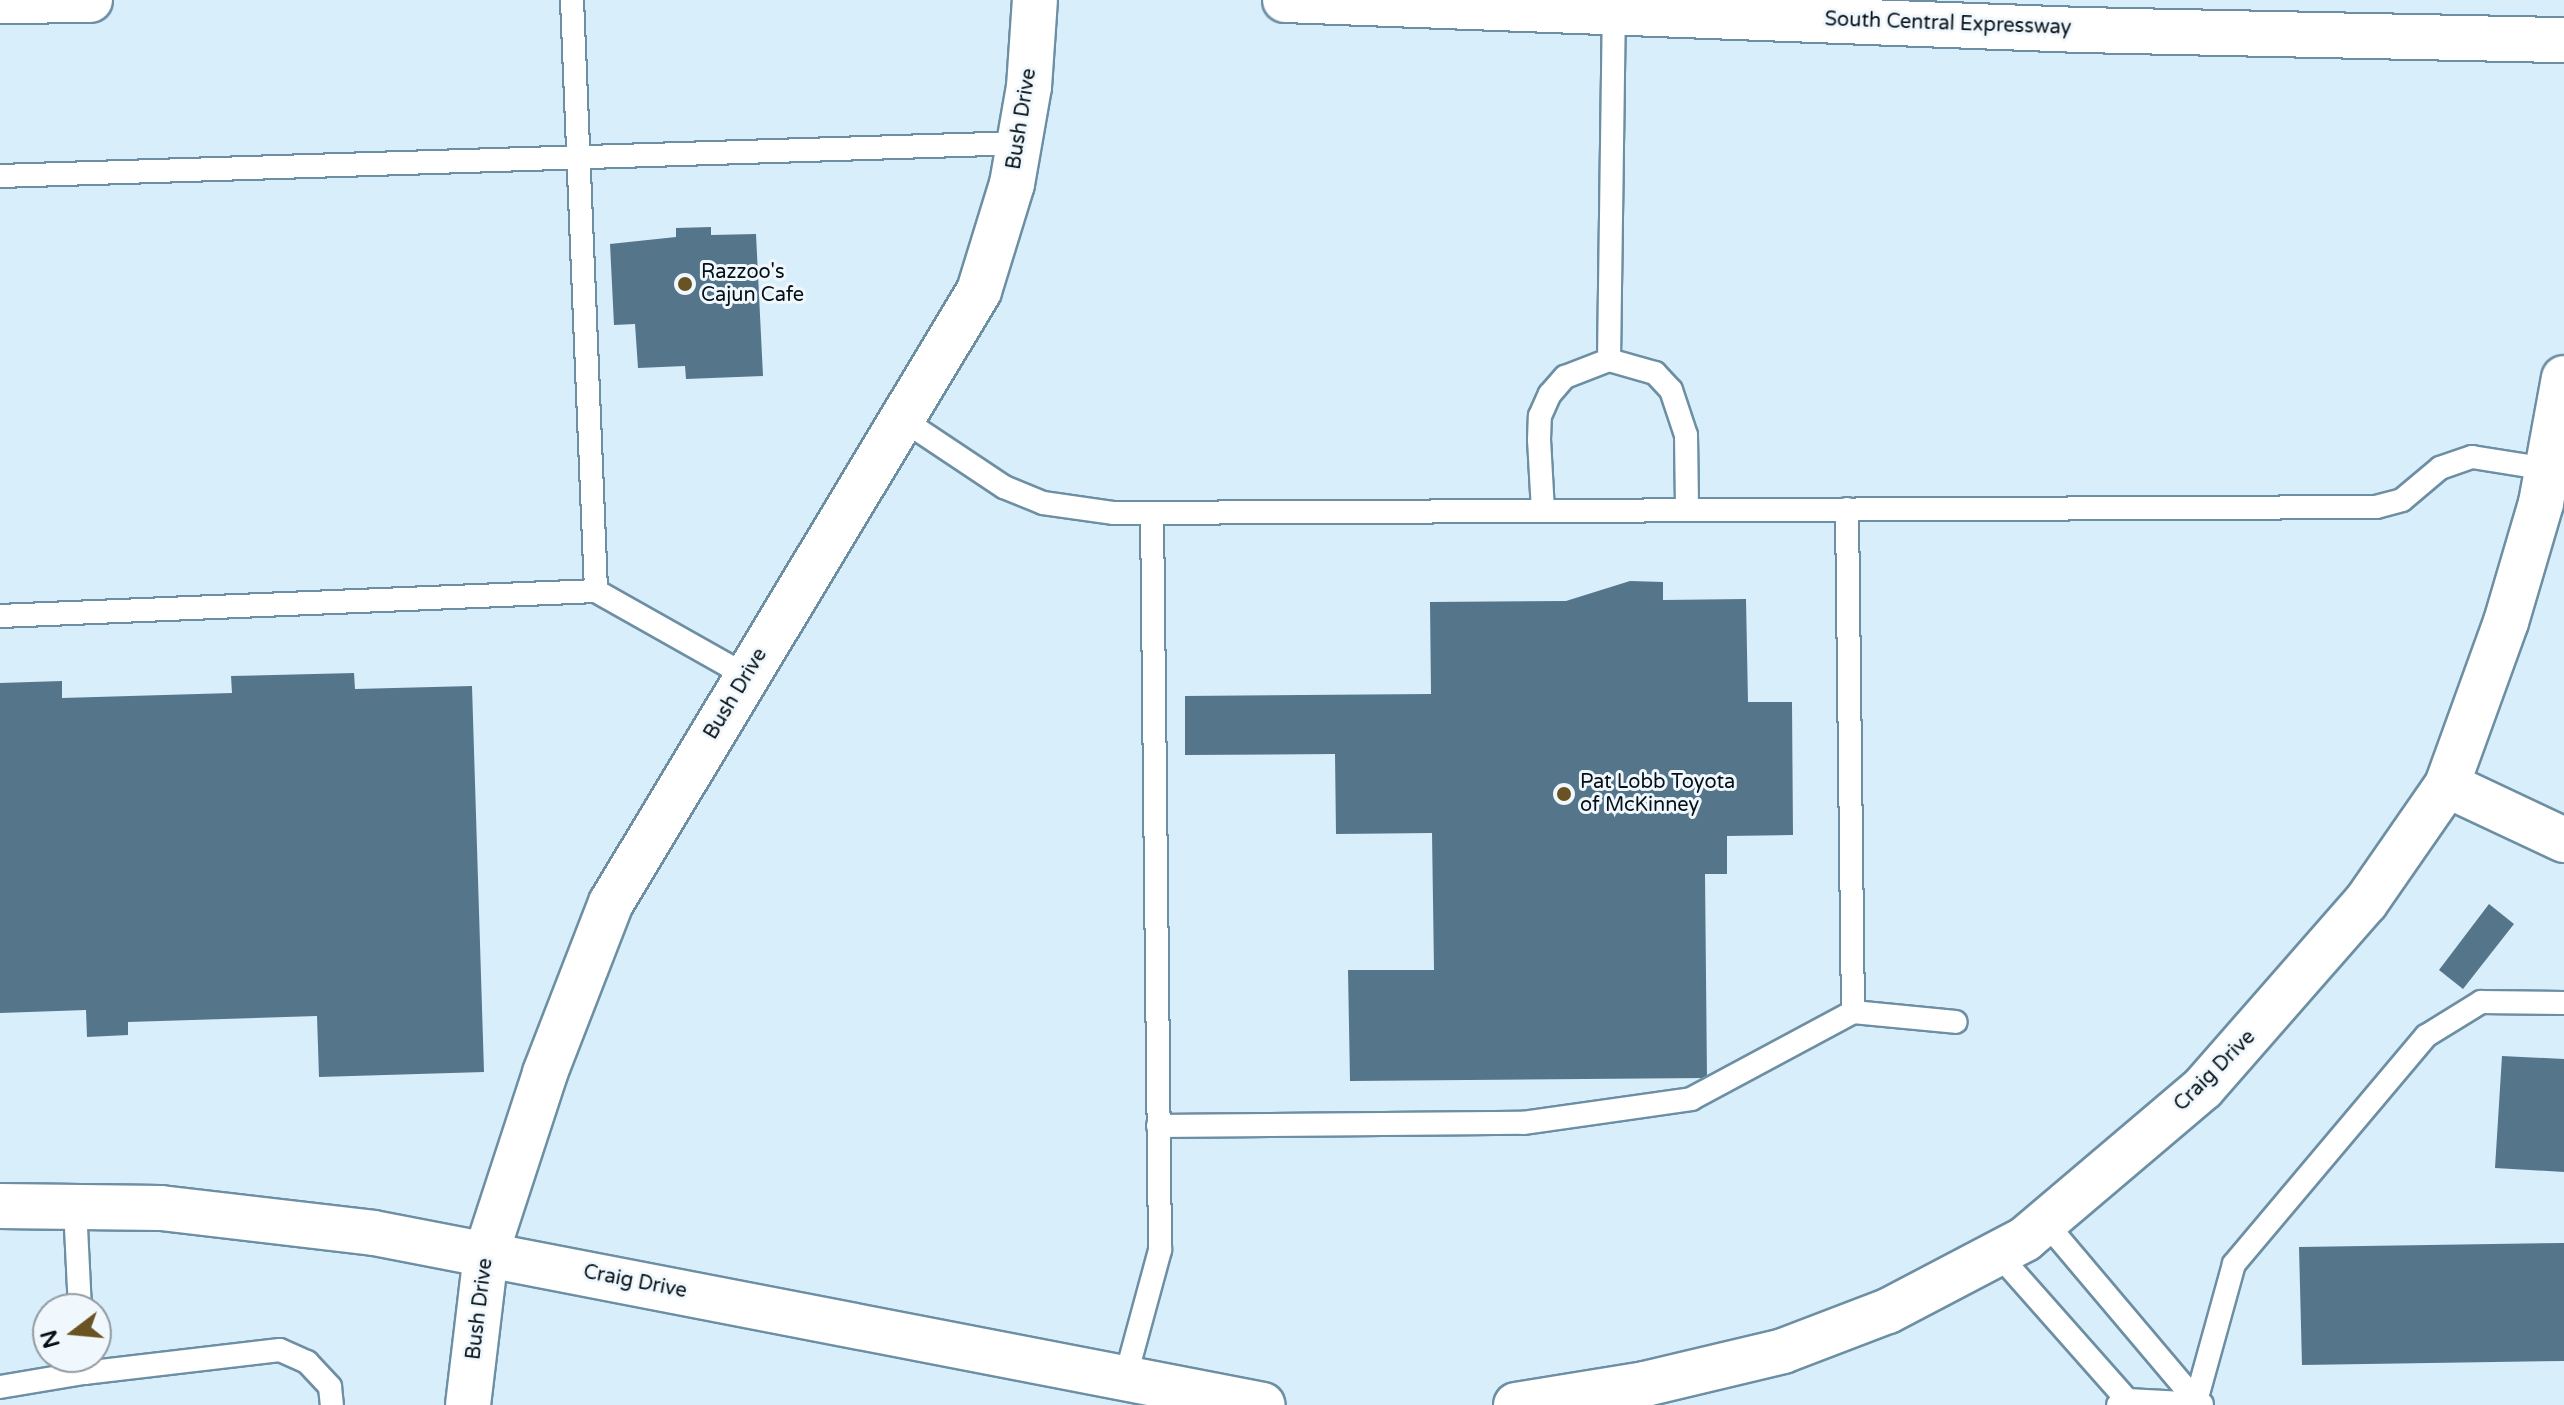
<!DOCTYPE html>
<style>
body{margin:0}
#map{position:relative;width:2564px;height:1405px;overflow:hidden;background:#d8eefb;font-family:"Varela Round",sans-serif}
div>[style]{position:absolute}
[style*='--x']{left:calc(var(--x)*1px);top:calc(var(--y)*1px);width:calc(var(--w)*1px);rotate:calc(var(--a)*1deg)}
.building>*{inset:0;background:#55768a}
.roads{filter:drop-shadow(2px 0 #6d8fa4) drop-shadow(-2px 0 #6d8fa4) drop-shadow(0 2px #6d8fa4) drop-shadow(0 -2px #6d8fa4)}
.service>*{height:22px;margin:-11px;padding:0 11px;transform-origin:11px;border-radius:11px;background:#fff}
.minor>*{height:44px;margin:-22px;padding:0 22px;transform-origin:22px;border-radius:22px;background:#fff}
.tertiary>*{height:44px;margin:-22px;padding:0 22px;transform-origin:22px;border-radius:22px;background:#fff}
.secondary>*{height:44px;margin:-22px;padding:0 22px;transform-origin:22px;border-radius:22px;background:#fff}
.dots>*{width:22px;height:22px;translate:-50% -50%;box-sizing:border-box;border:4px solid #f1f8fd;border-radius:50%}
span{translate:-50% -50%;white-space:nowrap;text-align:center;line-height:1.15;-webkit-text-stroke:6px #f1f8fd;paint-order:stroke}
.street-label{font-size:20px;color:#041017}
.poi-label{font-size:20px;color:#041017}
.left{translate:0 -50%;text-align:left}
.north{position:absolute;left:32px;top:1293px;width:80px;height:80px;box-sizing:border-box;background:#f1f8fd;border:2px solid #929ba1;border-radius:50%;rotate:254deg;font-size:22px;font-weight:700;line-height:32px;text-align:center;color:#041017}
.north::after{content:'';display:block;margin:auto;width:28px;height:36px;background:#695322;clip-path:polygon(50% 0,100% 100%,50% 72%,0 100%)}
</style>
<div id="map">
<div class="building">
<div style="clip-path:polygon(711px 227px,711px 235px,756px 234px,763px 376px,686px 379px,685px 366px,638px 368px,635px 324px,614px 325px,610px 244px,676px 237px,676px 228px)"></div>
<div style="clip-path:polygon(1630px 581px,1663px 582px,1663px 600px,1746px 599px,1748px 702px,1792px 702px,1793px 835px,1727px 836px,1727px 874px,1705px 874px,1707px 1078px,1350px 1081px,1348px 970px,1434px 970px,1432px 833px,1336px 834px,1335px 754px,1185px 755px,1185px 696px,1431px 694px,1430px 602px,1566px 601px)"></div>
<div style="clip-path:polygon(354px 673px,355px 689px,472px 686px,484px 1072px,319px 1077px,317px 1016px,128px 1022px,128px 1035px,87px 1037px,86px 1010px,0 1013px,0 683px,62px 681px,62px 698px,232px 693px,231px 676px)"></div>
<div style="clip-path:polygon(2489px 904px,2514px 924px,2463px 989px,2439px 970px)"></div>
<div style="clip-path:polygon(2502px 1056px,2564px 1059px,2564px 1172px,2495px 1168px)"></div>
<div style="clip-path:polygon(2564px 1243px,2564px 1361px,2302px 1365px,2299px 1247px)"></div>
</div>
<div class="roads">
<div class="service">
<div style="--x:572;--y:0;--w:591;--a:87.67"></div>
<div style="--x:0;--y:176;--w:1020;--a:-1.85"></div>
<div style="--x:1609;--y:360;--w:350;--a:-89.2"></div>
<div style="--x:902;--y:419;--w:123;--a:33.7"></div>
<div style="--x:1004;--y:487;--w:42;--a:22.3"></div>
<div style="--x:1043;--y:503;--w:72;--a:8"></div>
<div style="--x:1114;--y:513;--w:1262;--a:-0.27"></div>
<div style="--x:2376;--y:507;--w:27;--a:-15"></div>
<div style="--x:2402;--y:500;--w:50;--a:-40.1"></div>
<div style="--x:2440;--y:468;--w:34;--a:-19"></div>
<div style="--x:2472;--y:457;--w:82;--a:9.1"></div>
<div style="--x:1847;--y:509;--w:503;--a:89.32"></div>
<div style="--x:1543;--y:511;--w:71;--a:-93.2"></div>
<div style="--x:1539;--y:440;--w:24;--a:-88"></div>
<div style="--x:1540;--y:416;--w:24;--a:-66"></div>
<div style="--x:1550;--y:394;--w:23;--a:-49"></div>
<div style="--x:1565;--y:377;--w:47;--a:-21.1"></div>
<div style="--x:1609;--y:360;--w:48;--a:15.8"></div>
<div style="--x:1655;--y:373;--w:23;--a:47"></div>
<div style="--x:1671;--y:390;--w:47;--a:71.6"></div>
<div style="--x:1686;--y:435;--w:75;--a:89.2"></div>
<div style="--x:0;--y:616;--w:597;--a:-2.4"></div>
<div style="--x:596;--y:591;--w:173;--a:29.4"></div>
<div style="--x:1158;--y:1126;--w:365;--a:-0.5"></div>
<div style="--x:1523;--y:1123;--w:170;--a:-8.1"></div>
<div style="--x:1691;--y:1099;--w:184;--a:-28.2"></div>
<div style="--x:1853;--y:1012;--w:103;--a:5.5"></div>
<div style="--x:75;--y:1207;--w:102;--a:87.2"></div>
<div style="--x:2045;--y:1222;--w:234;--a:49.8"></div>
<div style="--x:1998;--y:1254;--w:195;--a:48.5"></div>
<div style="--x:83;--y:1357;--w:16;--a:86"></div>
<div style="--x:84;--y:1373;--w:197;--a:-6.7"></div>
<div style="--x:280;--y:1350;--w:30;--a:24"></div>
<div style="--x:307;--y:1362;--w:34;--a:47"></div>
<div style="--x:330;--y:1387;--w:18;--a:84"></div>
<div style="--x:1125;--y:1379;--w:134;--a:-74.8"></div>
<div style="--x:1160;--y:1250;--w:737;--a:-90.62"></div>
<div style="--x:0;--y:1387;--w:85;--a:-9.5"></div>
<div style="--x:2196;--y:1401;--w:142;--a:-74.5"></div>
<div style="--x:2234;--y:1264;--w:298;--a:-49.9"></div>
<div style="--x:2426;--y:1036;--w:65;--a:-31.7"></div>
<div style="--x:2481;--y:1002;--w:83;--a:0.7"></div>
<div style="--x:2118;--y:1405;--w:10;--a:-29"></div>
<div style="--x:2127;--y:1400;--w:75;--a:3.1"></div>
</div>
<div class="minor">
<div style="--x:0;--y:1206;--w:161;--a:0.7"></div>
<div style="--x:161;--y:1208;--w:214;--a:6.7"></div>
<div style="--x:374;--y:1233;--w:905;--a:10.95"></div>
<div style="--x:468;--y:1405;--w:152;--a:-83.2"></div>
<div style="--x:486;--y:1254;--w:190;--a:-71.9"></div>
<div style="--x:545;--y:1073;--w:182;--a:-68.8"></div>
<div style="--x:611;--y:903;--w:714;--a:-58.98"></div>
<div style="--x:979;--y:291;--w:112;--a:-72.9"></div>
<div style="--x:1012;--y:184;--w:98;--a:-80.1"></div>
<div style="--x:1029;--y:87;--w:87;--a:-86.1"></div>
<div style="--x:1516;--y:1405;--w:131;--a:-9.2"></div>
<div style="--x:1645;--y:1384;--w:142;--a:-13.4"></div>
<div style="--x:1783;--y:1351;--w:112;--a:-20.9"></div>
<div style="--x:1888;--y:1311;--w:155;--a:-27.7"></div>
<div style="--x:2025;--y:1239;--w:233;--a:-40.3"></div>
<div style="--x:2203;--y:1088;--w:247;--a:-48.8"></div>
<div style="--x:2366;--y:902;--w:142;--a:-55.3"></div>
<div style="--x:2447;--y:785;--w:173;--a:-70.1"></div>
<div style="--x:2506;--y:622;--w:124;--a:-73.6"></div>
<div style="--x:2541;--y:503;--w:127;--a:-79.6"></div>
</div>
<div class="tertiary">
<div style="--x:2447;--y:785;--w:129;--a:25.2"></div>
</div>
<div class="secondary">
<div style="--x:1285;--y:0;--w:797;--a:2.16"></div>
<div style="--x:2081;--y:30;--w:483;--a:1.2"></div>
<div style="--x:0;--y:1;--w:90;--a:-0.6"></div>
</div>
</div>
<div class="dots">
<div style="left:685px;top:284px;background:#695322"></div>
<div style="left:1564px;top:794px;background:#695322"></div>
</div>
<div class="street-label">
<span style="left:1948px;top:24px;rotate:2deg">South Central Expressway</span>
<span style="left:1022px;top:119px;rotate:-81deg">Bush Drive</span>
<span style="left:736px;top:694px;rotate:-59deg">Bush Drive</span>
<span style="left:2215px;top:1071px;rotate:-45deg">Craig Drive</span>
<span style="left:635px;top:1282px;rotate:11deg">Craig Drive</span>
<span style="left:480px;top:1309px;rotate:-83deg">Bush Drive</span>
</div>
<div class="poi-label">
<span class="left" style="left:701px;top:284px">Razzoo's<br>Cajun Cafe</span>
<span class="left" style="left:1580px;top:794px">Pat Lobb Toyota<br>of McKinney</span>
</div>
<div class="north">N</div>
</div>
